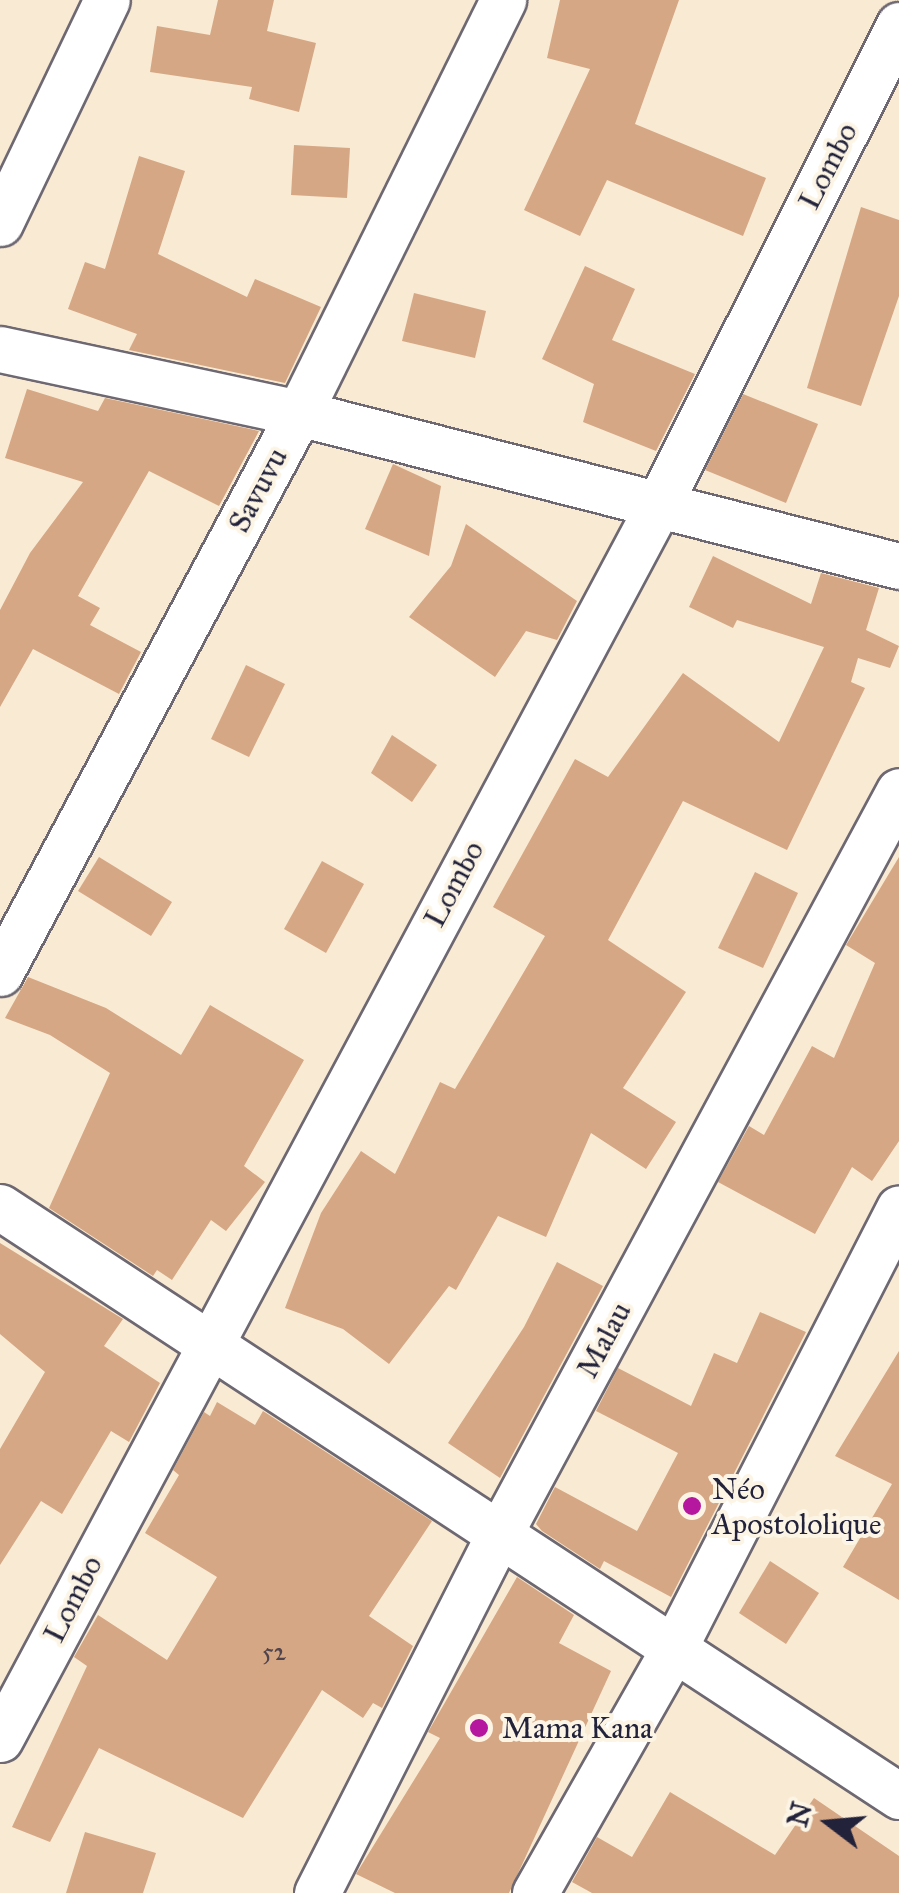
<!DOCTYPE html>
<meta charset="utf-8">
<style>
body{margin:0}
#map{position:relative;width:899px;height:1893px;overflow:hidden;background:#f9ead4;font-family:"IM FELL Great Primer",serif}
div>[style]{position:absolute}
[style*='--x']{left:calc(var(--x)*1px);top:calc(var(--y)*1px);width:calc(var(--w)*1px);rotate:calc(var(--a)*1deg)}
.building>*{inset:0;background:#d6a784}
.roads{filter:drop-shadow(2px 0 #6d6871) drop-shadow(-2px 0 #6d6871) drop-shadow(0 2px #6d6871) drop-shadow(0 -2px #6d6871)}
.minor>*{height:45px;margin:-22.5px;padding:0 22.5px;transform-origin:22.5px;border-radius:22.5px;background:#fff}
.dots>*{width:28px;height:28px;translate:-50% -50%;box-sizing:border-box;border:5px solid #fcf5e5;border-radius:50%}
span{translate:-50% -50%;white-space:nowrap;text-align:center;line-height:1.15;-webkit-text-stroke:8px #fcf5e5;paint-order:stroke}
.number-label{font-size:25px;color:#4f434d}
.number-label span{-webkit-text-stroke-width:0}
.street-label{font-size:30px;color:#22223b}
.poi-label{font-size:30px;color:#22223b}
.left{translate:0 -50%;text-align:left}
.north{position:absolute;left:779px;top:1773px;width:100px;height:100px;-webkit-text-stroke:8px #fcf5e5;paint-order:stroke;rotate:286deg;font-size:28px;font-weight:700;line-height:40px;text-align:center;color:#22223b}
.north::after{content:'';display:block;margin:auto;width:35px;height:45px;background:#22223b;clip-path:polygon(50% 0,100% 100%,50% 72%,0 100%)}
</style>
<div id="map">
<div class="building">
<div style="clip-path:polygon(218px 0,274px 0,267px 31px,316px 43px,299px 112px,249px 99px,252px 87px,150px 72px,157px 26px,210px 35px)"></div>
<div style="clip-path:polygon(560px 0,679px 0,635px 124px,766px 178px,743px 236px,607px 180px,580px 236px,524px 210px,590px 69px,547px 58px)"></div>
<div style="clip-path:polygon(294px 145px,350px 148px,347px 198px,291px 195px)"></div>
<div style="clip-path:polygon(139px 156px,185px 171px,158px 254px,247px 297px,255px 279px,321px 307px,285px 383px,129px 350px,137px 334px,68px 309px,85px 262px,105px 269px)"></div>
<div style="clip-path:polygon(861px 207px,899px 220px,899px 296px,861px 406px,807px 388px)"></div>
<div style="clip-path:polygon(585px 266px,635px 289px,612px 340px,695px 374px,656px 451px,583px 422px,594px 384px,542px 359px)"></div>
<div style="clip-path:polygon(414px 293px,486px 311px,475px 358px,402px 341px)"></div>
<div style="clip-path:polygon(27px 389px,98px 411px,105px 398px,259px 431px,219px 506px,149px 471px,78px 596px,100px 608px,90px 625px,141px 652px,119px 694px,33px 649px,0 707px,0 610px,30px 553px,83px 482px,5px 458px)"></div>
<div style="clip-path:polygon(743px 394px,818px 424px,786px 503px,705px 470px)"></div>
<div style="clip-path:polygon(393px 464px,441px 486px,429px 556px,365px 529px)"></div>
<div style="clip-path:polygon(466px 524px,577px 601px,557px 640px,526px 631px,495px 677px,409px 617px,451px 566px)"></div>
<div style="clip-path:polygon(713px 556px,811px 604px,821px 573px,879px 588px,866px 630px,899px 646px,890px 668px,858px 658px,851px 682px,865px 688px,787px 850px,683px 801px,608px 940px,686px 992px,623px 1088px,676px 1122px,646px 1169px,591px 1133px,546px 1237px,498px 1216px,456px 1290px,449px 1286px,389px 1364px,343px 1329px,285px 1308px,321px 1213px,361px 1151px,395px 1174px,440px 1082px,455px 1089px,545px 936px,493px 907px,575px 759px,608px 777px,683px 673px,779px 742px,824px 647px,737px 620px,733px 628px,689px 607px)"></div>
<div style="clip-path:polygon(246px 665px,285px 684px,249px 757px,211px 739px)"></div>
<div style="clip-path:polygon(392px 735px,437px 765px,412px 802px,371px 773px)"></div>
<div style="clip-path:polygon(99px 857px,172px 902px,151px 936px,78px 891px)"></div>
<div style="clip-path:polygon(899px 857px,899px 1141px,872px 1181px,852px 1167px,815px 1234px,718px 1182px,749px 1126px,764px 1135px,812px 1046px,834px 1058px,875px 963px,846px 945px)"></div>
<div style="clip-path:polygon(322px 861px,364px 884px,326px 953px,284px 929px)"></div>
<div style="clip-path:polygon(755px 872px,798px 893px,763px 968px,718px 948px)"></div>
<div style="clip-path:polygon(28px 977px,106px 1008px,181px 1055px,210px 1005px,304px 1060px,244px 1166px,265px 1182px,226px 1231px,211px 1220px,172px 1280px,157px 1270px,153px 1276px,49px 1208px,110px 1073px,50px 1035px,5px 1018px)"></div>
<div style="clip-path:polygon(0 1243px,123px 1319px,104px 1346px,160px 1383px,129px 1442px,111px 1431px,62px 1514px,41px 1501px,0 1565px,0 1449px,45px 1372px,0 1334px)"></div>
<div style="clip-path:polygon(557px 1262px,603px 1286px,500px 1478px,448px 1443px,524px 1327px)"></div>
<div style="clip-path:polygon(760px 1312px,806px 1332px,671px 1597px,604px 1561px,600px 1569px,542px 1531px,536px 1524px,555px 1487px,637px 1531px,678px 1453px,596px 1411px,618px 1368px,691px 1406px,714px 1353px,737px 1363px)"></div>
<div style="clip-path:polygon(899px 1351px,899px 1600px,843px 1567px,892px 1484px,835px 1456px)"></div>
<div style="clip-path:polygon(217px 1402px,255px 1425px,263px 1411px,432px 1521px,369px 1616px,413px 1646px,382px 1708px,373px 1703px,363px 1718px,322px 1690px,243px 1818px,99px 1748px,50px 1842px,12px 1827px,87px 1666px,74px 1657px,98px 1615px,167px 1660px,217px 1577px,145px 1533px,179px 1475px,173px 1470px,204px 1412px,210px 1416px)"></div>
<div style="clip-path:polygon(770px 1561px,819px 1593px,786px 1644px,739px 1613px)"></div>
<div style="clip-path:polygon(517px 1577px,574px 1615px,559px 1643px,611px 1671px,509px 1893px,395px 1893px,356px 1874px,440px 1738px,428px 1732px)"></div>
<div style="clip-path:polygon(670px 1792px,775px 1855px,814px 1798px,899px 1856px,899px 1893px,592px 1893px,572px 1882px,597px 1837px,632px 1857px)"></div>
<div style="clip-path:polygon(85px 1832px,156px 1853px,143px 1893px,66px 1893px)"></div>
</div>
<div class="roads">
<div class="minor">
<div style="--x:0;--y:223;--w:247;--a:-64.4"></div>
<div style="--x:0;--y:349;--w:306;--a:12.1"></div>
<div style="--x:299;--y:413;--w:619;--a:14.31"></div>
<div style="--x:0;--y:973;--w:635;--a:-61.9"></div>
<div style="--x:299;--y:413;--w:461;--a:-63.7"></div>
<div style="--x:0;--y:1207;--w:1075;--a:33.23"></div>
<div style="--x:0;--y:1739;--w:1398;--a:-61.91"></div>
<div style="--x:658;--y:506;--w:538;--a:-63.39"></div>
<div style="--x:317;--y:1893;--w:406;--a:-63.1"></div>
<div style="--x:501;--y:1531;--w:840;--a:-61.73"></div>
<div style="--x:535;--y:1893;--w:279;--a:-60.4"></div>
<div style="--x:673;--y:1650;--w:496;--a:-62.9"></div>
</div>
</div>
<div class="dots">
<div style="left:692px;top:1506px;background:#b5179e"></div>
<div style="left:479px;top:1728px;background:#b5179e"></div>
</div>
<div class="number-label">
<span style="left:274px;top:1652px">52</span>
</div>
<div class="street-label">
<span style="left:828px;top:166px;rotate:-63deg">Lombo</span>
<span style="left:258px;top:490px;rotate:-62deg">Savuvu</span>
<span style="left:454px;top:884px;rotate:-62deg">Lombo</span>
<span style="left:604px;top:1340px;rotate:-62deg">Malau</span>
<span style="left:73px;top:1599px;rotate:-63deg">Lombo</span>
</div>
<div class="poi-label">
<span class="left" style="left:712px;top:1506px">Néo<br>Apostololique</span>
<span class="left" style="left:502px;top:1728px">Mama Kana</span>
</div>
<div class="north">N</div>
</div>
